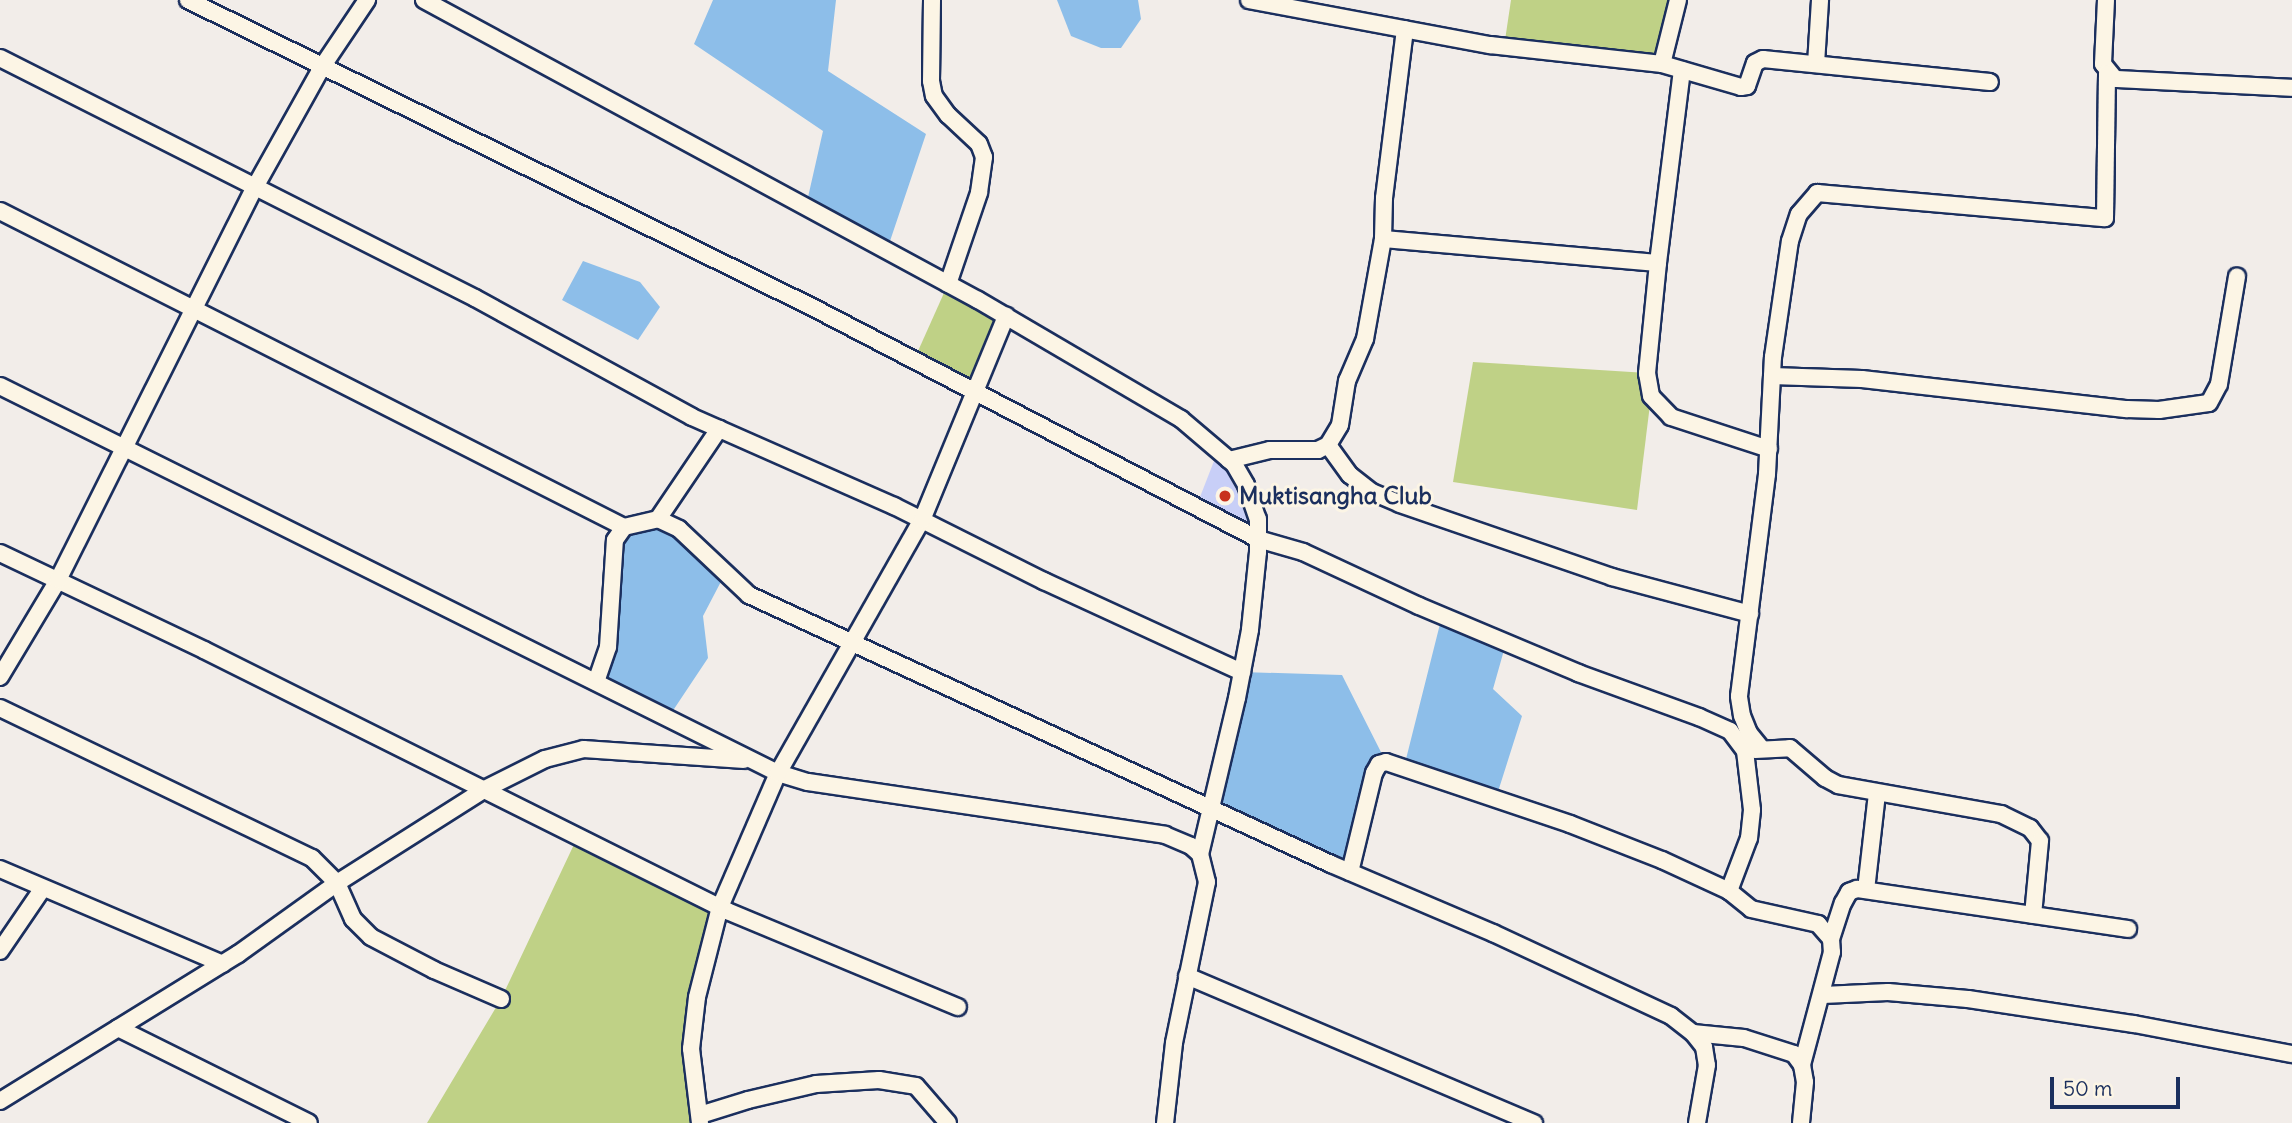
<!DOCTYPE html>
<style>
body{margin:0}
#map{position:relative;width:2292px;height:1123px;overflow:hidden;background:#f2ede9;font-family:Delius,sans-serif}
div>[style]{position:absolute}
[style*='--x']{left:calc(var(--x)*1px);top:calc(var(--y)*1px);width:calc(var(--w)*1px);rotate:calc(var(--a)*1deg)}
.green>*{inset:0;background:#bfd186}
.water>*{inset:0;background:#8dbee9}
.building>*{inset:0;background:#c8cff7}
.roads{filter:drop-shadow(2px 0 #1b2f5e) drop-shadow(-2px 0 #1b2f5e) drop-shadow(0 2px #1b2f5e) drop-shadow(0 -2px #1b2f5e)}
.minor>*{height:16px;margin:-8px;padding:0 8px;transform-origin:8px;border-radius:8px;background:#fcf5e5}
.dots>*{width:19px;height:19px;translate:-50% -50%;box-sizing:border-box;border:4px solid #fcf5e5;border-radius:50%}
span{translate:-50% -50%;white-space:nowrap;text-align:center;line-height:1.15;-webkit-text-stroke:6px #fcf5e5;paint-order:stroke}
.poi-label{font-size:24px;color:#1b2f5e;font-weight:700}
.left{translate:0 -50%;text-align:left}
.scale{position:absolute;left:2050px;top:1077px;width:130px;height:32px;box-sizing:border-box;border:4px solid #1b2f5e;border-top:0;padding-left:9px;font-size:21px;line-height:24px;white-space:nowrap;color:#1b2f5e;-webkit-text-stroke:5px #fcf5e5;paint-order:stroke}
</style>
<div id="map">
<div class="green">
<div style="clip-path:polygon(1511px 0,1678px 0,1662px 64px,1504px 47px)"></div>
<div style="clip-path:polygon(948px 284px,1006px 316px,973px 391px,914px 360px)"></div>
<div style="clip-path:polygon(1473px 362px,1647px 373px,1651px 396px,1637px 510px,1453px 482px)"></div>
<div style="clip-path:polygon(578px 836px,720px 907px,697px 997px,700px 1123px,427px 1123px,501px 999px)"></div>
</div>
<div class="water">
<div style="clip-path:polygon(713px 0,836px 0,828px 71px,926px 134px,887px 250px,806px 206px,823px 131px,694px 44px)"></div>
<div style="clip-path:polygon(1057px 0,1138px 0,1141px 19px,1121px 48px,1101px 48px,1071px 36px)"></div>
<div style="clip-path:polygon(583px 261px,640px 282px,660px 307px,638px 340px,562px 300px)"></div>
<div style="clip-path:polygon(658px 519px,726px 572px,703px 616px,708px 658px,668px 718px,596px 682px,615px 540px)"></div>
<div style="clip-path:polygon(1442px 616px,1506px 643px,1493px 689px,1522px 716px,1496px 798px,1404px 767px)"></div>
<div style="clip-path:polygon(1242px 672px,1342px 675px,1386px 762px,1379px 764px,1350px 872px,1211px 807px)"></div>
</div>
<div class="building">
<div style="clip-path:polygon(1214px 461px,1226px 471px,1236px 489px,1248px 522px,1200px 497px)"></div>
</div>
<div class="roads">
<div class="minor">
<div style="--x:188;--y:0;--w:695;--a:26.2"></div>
<div style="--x:812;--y:307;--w:503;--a:27.48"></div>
<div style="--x:1258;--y:539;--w:47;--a:16.1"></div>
<div style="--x:1303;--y:552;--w:128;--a:25"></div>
<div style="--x:1419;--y:606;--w:173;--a:22.8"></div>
<div style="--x:1578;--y:673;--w:129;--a:20"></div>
<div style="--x:1699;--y:717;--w:34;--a:24"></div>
<div style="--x:1730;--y:731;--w:25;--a:53"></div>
<div style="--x:1745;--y:751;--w:59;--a:83.2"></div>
<div style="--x:1752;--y:810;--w:28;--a:96"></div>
<div style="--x:1749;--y:838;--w:57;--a:110.7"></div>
<div style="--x:424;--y:0;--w:630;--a:28.44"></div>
<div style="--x:978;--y:300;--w:235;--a:30.4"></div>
<div style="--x:1181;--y:419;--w:70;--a:40.3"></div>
<div style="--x:1234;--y:464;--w:24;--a:60"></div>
<div style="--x:1246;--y:485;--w:36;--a:71"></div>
<div style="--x:1258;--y:519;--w:33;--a:90"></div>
<div style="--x:1258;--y:552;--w:78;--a:95.9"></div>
<div style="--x:1250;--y:630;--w:69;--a:100.8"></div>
<div style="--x:1237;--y:698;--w:160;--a:103.3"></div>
<div style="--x:932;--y:0;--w:81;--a:90.7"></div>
<div style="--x:931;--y:81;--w:15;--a:79"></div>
<div style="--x:934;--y:96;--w:24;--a:54"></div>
<div style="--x:948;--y:115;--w:42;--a:43.1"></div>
<div style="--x:979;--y:144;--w:14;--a:69"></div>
<div style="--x:984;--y:157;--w:36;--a:98"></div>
<div style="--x:979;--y:193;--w:96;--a:108.8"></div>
<div style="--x:1249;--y:0;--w:245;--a:10.6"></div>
<div style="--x:1490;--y:45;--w:173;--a:6.3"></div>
<div style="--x:1662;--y:64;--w:82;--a:16.2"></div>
<div style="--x:1741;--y:87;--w:6;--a:-9"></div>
<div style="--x:1747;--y:86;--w:24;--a:-71"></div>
<div style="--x:1755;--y:63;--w:9;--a:-27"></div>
<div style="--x:1763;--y:59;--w:228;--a:5.8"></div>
<div style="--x:2106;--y:0;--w:64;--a:92.7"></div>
<div style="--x:2103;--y:64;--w:19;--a:51"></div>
<div style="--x:2115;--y:79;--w:177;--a:2.9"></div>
<div style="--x:0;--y:58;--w:532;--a:26.81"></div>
<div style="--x:475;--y:298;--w:247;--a:28.7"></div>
<div style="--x:692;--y:417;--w:221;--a:23.8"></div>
<div style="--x:894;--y:506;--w:168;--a:26.6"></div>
<div style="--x:1044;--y:581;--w:218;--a:24.7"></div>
<div style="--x:1662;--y:64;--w:66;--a:-76"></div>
<div style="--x:1816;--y:64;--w:64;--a:-86.4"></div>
<div style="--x:1682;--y:70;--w:194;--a:97.1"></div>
<div style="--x:1658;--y:263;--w:111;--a:95.7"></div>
<div style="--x:1647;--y:373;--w:23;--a:80"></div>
<div style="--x:1651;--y:396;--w:29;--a:46"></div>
<div style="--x:1671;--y:417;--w:103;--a:18.1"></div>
<div style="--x:0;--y:211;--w:699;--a:26.86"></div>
<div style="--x:1383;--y:239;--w:276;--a:5"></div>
<div style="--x:1772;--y:376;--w:90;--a:1.9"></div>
<div style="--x:1862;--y:379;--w:267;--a:6.5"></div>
<div style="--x:2127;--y:409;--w:32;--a:2"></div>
<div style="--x:2159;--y:410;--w:50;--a:-8"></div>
<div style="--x:2209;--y:403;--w:21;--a:-62"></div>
<div style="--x:2219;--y:384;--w:109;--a:-80.5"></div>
<div style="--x:0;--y:386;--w:869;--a:26.45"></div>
<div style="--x:778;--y:773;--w:31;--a:17"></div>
<div style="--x:808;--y:782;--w:361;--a:8.4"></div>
<div style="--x:1165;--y:835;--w:28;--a:23"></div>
<div style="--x:1191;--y:846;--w:12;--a:42"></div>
<div style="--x:1200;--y:854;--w:29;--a:76"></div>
<div style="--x:1207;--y:882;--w:164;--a:101.6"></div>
<div style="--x:1174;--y:1043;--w:81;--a:96.4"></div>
<div style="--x:1328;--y:445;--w:37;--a:54"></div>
<div style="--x:1350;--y:475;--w:28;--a:38"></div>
<div style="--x:1372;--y:492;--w:30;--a:23"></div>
<div style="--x:1400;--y:504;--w:224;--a:19"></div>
<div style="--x:1612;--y:577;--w:143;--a:15"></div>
<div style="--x:1229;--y:460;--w:42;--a:-13.7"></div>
<div style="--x:1270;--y:450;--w:48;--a:0"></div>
<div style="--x:1318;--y:450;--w:11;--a:-27"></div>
<div style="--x:1328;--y:445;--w:23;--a:-59"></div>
<div style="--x:1340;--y:425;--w:45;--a:-81"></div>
<div style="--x:1347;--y:381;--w:46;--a:-66.8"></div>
<div style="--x:1365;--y:339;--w:102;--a:-79.8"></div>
<div style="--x:1383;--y:239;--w:41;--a:-88.6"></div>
<div style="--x:1384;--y:198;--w:170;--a:-82.9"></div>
<div style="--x:658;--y:519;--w:109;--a:-55.9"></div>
<div style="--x:0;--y:553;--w:226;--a:25.4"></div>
<div style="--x:204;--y:650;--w:585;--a:26.52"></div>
<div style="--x:727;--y:911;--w:250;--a:22.6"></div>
<div style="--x:0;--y:677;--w:113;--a:-59.1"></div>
<div style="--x:58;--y:580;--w:440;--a:-63.4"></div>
<div style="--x:255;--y:187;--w:137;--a:-60.8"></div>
<div style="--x:322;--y:67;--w:81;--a:-56.1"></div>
<div style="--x:596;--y:682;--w:37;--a:-71"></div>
<div style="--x:608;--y:647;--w:107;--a:-86.3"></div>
<div style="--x:615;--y:540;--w:16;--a:-55"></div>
<div style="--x:624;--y:527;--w:35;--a:-13"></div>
<div style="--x:658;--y:519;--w:23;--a:25"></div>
<div style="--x:679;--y:529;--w:96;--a:43.3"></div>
<div style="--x:749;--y:595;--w:641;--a:24.81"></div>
<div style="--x:1331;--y:864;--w:176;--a:23.1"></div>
<div style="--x:1493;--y:933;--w:196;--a:25"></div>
<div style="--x:1671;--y:1016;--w:28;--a:38"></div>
<div style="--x:1693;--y:1033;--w:18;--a:52"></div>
<div style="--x:1704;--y:1047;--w:18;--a:81"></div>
<div style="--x:1707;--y:1065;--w:59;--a:99.8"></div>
<div style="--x:0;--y:708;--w:346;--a:25.7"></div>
<div style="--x:312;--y:858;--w:35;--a:45"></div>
<div style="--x:337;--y:883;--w:39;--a:66"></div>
<div style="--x:353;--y:919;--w:25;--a:45"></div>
<div style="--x:371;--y:937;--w:71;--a:27.6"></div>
<div style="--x:434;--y:970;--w:73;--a:23.4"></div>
<div style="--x:1762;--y:749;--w:21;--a:-129"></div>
<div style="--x:1749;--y:733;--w:18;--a:-112"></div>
<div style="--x:1742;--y:716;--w:20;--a:-99"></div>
<div style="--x:1739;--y:696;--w:224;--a:-82.8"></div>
<div style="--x:1767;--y:474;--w:117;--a:-87.1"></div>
<div style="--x:1773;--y:357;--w:117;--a:-81.7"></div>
<div style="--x:1790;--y:241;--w:28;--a:-72"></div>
<div style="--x:1799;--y:214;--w:28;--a:-49"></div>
<div style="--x:1817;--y:193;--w:289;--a:5"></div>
<div style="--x:2105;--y:218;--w:145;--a:-89.2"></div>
<div style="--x:1755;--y:750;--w:35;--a:-3"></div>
<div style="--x:1790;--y:748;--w:46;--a:40.6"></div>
<div style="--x:1825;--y:778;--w:15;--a:28"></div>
<div style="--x:1838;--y:785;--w:166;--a:10.1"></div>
<div style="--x:2001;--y:814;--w:32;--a:26"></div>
<div style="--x:2030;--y:828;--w:16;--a:52"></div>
<div style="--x:2040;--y:841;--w:74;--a:95.4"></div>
<div style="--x:0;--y:869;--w:242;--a:23.1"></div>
<div style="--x:1350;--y:872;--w:102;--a:-76.4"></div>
<div style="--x:1374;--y:773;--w:10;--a:-61"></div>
<div style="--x:1379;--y:764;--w:7;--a:-16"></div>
<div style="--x:1386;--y:762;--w:194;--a:18.6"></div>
<div style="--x:1570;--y:824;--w:99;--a:21.4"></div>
<div style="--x:1662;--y:860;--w:74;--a:24.8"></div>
<div style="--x:1729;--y:891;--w:28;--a:39"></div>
<div style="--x:1751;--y:909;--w:69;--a:12.6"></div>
<div style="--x:1818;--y:924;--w:20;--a:49"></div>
<div style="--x:1831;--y:939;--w:13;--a:86"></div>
<div style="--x:1832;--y:952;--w:117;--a:104.9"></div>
<div style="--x:1866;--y:890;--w:97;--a:-83.5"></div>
<div style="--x:1831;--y:939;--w:38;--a:-72"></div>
<div style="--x:1843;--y:903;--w:13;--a:-61"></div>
<div style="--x:1849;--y:892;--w:9;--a:-21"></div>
<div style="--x:1857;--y:889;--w:274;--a:8.4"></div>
<div style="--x:0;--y:951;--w:76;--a:-55.7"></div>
<div style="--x:1187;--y:976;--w:377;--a:23"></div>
<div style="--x:1823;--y:995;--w:65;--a:-2.6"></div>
<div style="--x:1888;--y:992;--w:80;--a:5"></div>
<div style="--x:1968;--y:999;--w:168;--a:8.6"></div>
<div style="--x:2134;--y:1024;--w:161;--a:10.8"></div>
<div style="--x:118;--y:1028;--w:213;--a:26.4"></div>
<div style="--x:1693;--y:1033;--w:51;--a:5.6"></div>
<div style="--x:1744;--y:1038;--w:52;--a:17.7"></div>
<div style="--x:1794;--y:1054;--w:14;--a:54"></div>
<div style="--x:1802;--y:1065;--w:17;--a:80"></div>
<div style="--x:1805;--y:1082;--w:41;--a:95.6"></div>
<div style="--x:0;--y:1101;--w:280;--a:-31.7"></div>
<div style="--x:238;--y:954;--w:122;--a:-35.6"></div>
<div style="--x:337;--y:883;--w:175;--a:-32.4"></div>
<div style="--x:485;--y:789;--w:67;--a:-26.6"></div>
<div style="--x:545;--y:759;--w:40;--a:-14.4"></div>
<div style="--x:584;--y:749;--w:160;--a:3.9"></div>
<div style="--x:700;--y:1115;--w:50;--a:-17.4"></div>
<div style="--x:748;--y:1100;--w:70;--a:-13.2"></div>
<div style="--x:816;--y:1084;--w:63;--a:-3.6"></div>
<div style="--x:879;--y:1080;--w:37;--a:9"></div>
<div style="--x:916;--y:1086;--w:49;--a:49.1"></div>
<div style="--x:700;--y:1123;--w:75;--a:-96.9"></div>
<div style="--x:691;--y:1049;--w:52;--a:-83.4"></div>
<div style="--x:697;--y:997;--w:93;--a:-75.7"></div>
<div style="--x:720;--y:907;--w:146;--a:-66.6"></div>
<div style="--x:778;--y:773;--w:291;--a:-60.4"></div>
<div style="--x:922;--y:520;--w:221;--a:-67.6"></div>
</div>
</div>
<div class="dots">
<div style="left:1225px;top:496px;background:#c8321e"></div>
</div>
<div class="poi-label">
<span class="left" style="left:1239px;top:496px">Muktisangha Club</span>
</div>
<div class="scale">50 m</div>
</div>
